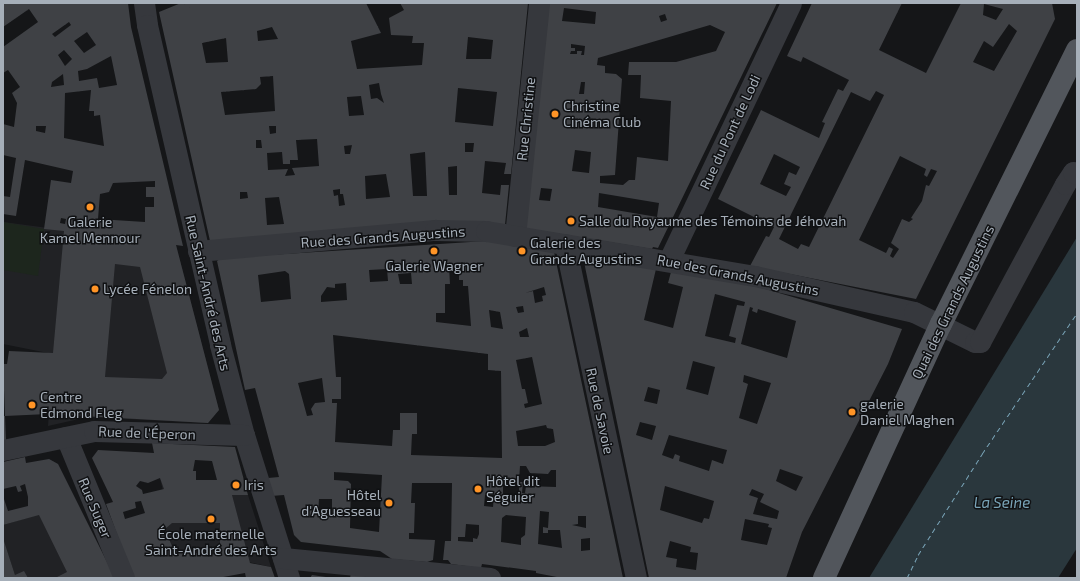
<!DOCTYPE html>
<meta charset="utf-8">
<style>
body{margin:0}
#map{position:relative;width:1080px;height:581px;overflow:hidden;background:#151618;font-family:"Exo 2",sans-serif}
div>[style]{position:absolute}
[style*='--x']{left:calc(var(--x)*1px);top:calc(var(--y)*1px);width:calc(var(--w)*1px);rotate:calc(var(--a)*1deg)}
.built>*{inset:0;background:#212225}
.green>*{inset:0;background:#1d261d}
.water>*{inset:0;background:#2a373d}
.ferry>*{height:1px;margin-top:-0.5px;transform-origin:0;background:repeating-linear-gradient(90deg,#79a4b8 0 5px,transparent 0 9px)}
.building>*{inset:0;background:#3f4145}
.minor>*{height:21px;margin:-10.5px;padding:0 10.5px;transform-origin:10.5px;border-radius:10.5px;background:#36383d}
.major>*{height:22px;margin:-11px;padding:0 11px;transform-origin:11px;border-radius:11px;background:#52565c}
.dots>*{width:11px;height:11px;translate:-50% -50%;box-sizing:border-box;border:2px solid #101113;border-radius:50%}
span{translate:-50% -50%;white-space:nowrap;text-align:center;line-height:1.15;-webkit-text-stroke:3px #101113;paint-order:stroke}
.poi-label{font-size:14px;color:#a6afb9}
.left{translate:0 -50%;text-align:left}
.right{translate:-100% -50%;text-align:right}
.street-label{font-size:14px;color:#a6afb9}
.water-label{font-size:15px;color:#79a4b8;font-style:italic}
.frame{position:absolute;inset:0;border:4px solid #a6afb9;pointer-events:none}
</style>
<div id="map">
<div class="built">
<div style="clip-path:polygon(3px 222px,176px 245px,219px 410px,208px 423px,88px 417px,48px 426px,53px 354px,3px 344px)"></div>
<div style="clip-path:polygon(49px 459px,58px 464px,113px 574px,106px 578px,16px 578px,3px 539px,3px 525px,40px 514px)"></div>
<div style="clip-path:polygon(158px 469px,197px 495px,248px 495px,271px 567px,222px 556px,179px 564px,165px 529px,167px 509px)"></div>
</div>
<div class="green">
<div style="clip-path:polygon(3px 222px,44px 229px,38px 276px,3px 270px)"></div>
</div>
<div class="water">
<div style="clip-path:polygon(1077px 237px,1077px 548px,1058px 578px,869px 578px)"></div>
</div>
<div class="ferry">
<div style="--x:907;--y:578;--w:25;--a:-64"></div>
<div style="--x:918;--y:555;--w:120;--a:-57.6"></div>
<div style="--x:982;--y:454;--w:170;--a:-56"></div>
</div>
<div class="building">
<div style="clip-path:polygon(evenodd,3px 3px,128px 3px,131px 27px,183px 246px,176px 245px,219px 410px,208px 423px,48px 414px,5px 416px,3px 364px,7px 364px,9px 351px,53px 353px,64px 231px,44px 229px,51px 180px,71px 183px,73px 171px,25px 160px,16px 216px,3px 214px,3px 196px,10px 197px,16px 158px,3px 155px,3px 124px,14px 127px,17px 103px,12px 93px,20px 87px,8px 70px,3px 73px,3px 47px,38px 22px,29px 9px,3px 27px,3px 3px,69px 22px,71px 25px,55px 37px,52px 34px,69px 22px,3px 3px,87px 32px,96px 45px,84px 53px,74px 41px,87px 32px,3px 3px,64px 50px,72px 59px,65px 66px,58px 55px,64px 50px,3px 3px,111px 56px,117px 85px,99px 88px,97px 78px,79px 81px,78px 71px,87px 69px,111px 56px,3px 3px,63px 74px,64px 85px,51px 87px,52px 82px,63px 74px,3px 3px,91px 90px,89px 111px,94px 111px,94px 116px,100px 115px,104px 146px,64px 138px,65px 93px,91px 90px,3px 3px,36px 126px,46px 126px,45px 133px,36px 131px,36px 126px,3px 3px,155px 181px,155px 187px,146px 187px,146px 197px,154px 197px,154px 207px,145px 207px,145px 222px,98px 219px,100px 194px,109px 192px,113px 183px,155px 181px,3px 3px,61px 218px,66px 219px,65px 224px,60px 223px,61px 218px,3px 3px,115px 264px,140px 267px,167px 373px,162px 379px,105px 377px,115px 264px)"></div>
<div style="clip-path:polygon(evenodd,181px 3px,366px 3px,381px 33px,351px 41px,357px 69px,422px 65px,424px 43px,412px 43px,413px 36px,391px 35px,389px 18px,404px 10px,400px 3px,528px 3px,511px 174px,504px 174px,506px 163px,485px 161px,482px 193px,500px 195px,501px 185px,509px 185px,505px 225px,210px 241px,159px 12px,181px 3px,272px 27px,278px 39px,258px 41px,257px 31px,272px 27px,181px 3px,468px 37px,493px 40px,491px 59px,466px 59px,468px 37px,181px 3px,226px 38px,228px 62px,206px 63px,202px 43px,226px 38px,181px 3px,273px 76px,275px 111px,225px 115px,221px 92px,256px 89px,261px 84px,260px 77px,273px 76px,181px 3px,379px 83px,381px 94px,384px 103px,377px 98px,371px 99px,369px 85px,379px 83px,181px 3px,458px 88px,497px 92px,493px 126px,455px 122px,458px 88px,181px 3px,361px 96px,364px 115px,349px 116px,347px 97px,361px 96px,181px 3px,269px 126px,276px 126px,276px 133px,270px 134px,269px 126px,181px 3px,317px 139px,319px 166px,292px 168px,295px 175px,285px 176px,288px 169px,268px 170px,267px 153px,282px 152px,283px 164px,290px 164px,290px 160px,298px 160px,296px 140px,317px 139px,181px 3px,256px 140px,261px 140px,262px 148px,256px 148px,256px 140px,181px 3px,465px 143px,474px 143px,473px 152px,465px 152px,465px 143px,181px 3px,352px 145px,350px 154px,345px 154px,344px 146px,352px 145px,181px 3px,425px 152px,427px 196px,413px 196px,410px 154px,425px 152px,181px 3px,457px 166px,457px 195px,449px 195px,448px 167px,457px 166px,181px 3px,386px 174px,390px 197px,366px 199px,365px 176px,386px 174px,181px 3px,340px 189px,340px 194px,343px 194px,345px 205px,339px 206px,338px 195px,334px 196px,333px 190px,340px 189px,181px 3px,240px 192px,247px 192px,248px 198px,240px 199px,240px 192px,181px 3px,279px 197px,284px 224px,267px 225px,265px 198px,279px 197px)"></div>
<div style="clip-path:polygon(evenodd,547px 3px,777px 3px,658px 248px,653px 247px,652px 249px,524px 228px,547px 3px,564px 8px,596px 12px,595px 24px,562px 21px,564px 8px,547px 3px,665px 14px,667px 20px,661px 22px,659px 16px,665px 14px,547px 3px,710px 25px,725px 32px,716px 51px,676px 62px,629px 62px,628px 75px,641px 75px,640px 98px,671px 101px,668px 161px,637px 157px,635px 180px,629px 180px,623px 185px,600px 183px,600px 176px,615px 175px,622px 79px,616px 74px,605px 73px,605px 66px,597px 65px,598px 58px,710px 25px,547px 3px,571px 44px,585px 46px,584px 55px,581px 55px,582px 51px,577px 51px,577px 54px,570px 54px,571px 51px,575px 51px,575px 48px,571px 48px,571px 44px,547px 3px,581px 82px,585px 82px,584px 94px,579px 94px,581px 82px,547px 3px,575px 150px,591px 152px,589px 173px,572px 171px,575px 150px,547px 3px,541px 188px,552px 189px,550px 201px,539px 200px,541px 188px,547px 3px,599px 193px,659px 203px,657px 217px,598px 207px,599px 193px)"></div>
<div style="clip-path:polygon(evenodd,812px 3px,902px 3px,879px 50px,926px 73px,961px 3px,1052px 3px,1055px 19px,916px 299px,750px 266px,766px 236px,769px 237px,774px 227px,718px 199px,761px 110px,819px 138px,825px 123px,822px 122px,838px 89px,843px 91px,849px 80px,803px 57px,801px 62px,787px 56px,812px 3px,984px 4px,1003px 9px,996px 20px,983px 15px,984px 4px,812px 3px,1009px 24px,1017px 31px,994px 71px,973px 62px,984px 41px,993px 47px,1009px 24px,812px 3px,876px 91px,884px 95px,809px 247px,801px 244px,798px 249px,779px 239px,851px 92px,870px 101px,876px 91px,812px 3px,774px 154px,800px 167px,796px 175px,789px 172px,784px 184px,791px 187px,786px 196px,760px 184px,774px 154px,812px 3px,900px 156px,926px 169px,924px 175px,927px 177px,931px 169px,937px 171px,929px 186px,926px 185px,922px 201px,911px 218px,913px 219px,909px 222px,902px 219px,891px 243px,899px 249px,893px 258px,890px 256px,893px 249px,889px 247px,886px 253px,859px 240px,900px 156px)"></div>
<div style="clip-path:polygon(evenodd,486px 241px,554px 252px,623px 578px,562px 578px,536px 573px,536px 571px,482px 564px,481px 568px,451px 564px,448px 560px,443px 560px,445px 541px,451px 541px,452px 483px,412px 483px,411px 503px,415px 503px,414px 533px,409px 533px,409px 539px,435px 540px,433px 560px,427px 562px,392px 559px,380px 551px,301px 542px,294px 535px,284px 495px,271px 496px,268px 478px,279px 477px,255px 388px,245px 390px,217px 261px,221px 258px,486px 241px,449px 266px,459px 266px,459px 280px,463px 280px,463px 286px,468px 286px,471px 326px,436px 322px,436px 313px,445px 313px,445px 284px,450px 284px,449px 266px,486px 241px,387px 269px,388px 281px,370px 282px,369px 270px,387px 269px,486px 241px,285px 271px,289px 274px,291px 299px,261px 302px,258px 275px,285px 271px,486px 241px,411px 273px,412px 284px,400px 284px,398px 274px,411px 273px,486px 241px,346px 283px,347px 300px,321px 302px,321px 296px,327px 287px,335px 288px,335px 284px,346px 283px,486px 241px,544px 287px,546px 295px,542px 296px,543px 301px,535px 303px,533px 291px,525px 293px,544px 287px,486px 241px,523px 306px,524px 312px,518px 313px,516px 307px,523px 306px,486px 241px,489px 310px,500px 312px,503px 329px,491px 327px,489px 310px,486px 241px,527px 328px,529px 337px,520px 337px,519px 332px,527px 328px,486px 241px,333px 335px,488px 354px,488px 370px,501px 371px,502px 458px,411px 455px,412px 434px,417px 434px,417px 413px,400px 413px,400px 430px,393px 430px,392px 446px,335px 442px,337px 403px,332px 403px,332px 399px,341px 399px,341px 377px,336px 377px,333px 335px,486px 241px,532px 357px,542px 404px,525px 408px,524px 404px,528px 403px,525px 389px,522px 389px,516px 360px,532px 357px,486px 241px,322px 378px,325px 402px,315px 403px,311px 409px,313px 415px,307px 416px,298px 383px,322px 378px,486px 241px,546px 425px,547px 428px,553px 429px,555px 442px,545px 446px,518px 446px,516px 431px,546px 425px,486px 241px,520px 466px,526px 466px,530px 473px,548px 474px,551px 470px,556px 470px,556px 487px,526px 486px,525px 493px,522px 493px,523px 482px,519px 482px,519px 496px,503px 496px,503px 480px,519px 481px,520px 466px,486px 241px,334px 472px,382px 475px,379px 532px,350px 528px,351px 484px,348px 481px,334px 480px,334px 472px,486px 241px,485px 495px,494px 495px,493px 507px,484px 506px,485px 495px,486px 241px,319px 499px,332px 499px,332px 514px,318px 514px,319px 499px,486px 241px,540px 511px,549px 512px,548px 528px,543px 527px,543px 533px,548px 533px,548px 530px,560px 530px,562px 548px,538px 544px,540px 511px,486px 241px,506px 515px,526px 517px,525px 535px,521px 538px,521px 545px,501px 542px,502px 518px,506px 515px,486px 241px,578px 516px,586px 516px,586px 528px,572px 525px,578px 524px,578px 516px,486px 241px,466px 524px,479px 525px,479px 534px,477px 539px,473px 538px,473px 542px,458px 541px,458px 537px,465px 537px,466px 524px,486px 241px,590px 538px,590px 550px,581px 551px,581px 539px,590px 538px)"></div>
<div style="clip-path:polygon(evenodd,583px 257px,656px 269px,644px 320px,673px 328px,683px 287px,668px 283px,671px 272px,748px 284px,902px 329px,888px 364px,802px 532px,786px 578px,649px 578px,583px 257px,715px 294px,745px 302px,744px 306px,737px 305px,729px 336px,736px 338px,735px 343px,705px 336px,715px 294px,583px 257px,750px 307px,753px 308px,752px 311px,757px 313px,758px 309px,796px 321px,787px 358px,741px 344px,750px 307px,583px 257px,693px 361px,715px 367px,708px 395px,686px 389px,693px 361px,583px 257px,744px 375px,771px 383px,757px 424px,739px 418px,748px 384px,743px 382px,744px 375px,583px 257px,648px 387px,660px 390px,657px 404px,644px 401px,648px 387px,583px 257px,640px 422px,656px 426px,652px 440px,636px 435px,640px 422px,583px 257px,669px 435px,727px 450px,723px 464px,712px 460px,709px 471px,679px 461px,680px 456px,675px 454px,673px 459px,662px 455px,669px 435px,583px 257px,780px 469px,803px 477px,796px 491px,776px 481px,780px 469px,583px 257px,665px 486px,714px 501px,709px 519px,704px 518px,702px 523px,660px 510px,665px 486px,583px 257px,752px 489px,764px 494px,760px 502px,779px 511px,777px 519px,753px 514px,758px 498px,749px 495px,752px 489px,583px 257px,745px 519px,769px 524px,768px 527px,772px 528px,767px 545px,741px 540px,745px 519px,583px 257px,670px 541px,691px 547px,690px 552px,698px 553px,696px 570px,676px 567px,677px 559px,666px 557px,670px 541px)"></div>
<div style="clip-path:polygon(3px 416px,5px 416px,6px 440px,3px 440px)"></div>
<div style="clip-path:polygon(evenodd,152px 443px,235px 447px,248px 495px,232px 495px,250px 563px,271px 567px,275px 578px,246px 578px,245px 573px,218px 578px,133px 578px,106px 504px,113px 502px,92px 458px,98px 450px,154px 453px,152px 443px,195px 460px,212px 461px,217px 480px,196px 480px,196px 471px,193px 471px,195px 460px,152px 443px,160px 478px,164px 489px,143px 494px,142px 490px,136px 486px,140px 481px,148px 483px,160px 478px,152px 443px,141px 501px,145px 513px,125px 519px,123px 512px,136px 508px,135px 502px,141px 501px,152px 443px,172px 523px,220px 523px,220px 555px,174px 551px,165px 529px,172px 523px)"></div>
<div style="clip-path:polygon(25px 457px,26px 463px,49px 459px,58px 464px,115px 578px,55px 578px,67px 572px,39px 515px,3px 525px,3px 496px,8px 511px,28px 506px,28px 497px,25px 484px,20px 486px,22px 491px,18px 492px,16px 486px,3px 489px,3px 462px)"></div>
<div style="clip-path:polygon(3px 538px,15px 575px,24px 571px,28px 578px,3px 578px)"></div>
<div style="clip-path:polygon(351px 573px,369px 575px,369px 578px,350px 578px)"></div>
<div style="clip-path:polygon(312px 575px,326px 577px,326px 578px,310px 578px)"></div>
</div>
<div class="minor">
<div style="--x:144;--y:3;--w:22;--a:82"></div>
<div style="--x:147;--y:25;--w:328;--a:77.1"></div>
<div style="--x:220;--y:345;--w:93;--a:75.1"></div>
<div style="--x:244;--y:435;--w:150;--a:72.5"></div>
<div style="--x:515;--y:236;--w:234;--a:-84.1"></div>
<div style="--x:565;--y:244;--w:341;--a:78"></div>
<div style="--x:198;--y:251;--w:238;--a:-5.1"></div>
<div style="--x:435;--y:230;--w:51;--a:1.1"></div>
<div style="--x:486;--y:231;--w:273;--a:9.5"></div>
<div style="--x:755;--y:276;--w:163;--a:12.8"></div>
<div style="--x:914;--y:312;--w:68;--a:26.2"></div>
<div style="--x:975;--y:342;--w:5;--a:0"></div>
<div style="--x:980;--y:342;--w:179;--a:-61.7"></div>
<div style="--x:1065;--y:184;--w:14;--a:-56"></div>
<div style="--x:1073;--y:172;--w:4;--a:27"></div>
<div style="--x:669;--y:260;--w:284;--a:-64.6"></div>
<div style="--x:66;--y:437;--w:152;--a:67.6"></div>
<div style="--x:3;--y:450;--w:93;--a:-11.8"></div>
<div style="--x:94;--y:431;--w:150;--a:1.5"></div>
<div style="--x:283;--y:558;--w:208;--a:5.5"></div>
</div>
<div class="major">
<div style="--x:824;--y:578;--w:280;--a:-65.3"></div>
<div style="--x:941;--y:324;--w:306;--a:-63.6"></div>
</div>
<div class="dots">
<div style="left:555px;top:114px;background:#ff9426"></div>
<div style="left:90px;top:207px;background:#ff9426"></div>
<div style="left:571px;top:221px;background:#ff9426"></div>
<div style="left:434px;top:251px;background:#ff9426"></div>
<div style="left:522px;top:251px;background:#ff9426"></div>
<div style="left:95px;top:289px;background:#ff9426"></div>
<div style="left:32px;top:405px;background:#ff9426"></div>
<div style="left:852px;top:412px;background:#ff9426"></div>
<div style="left:236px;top:485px;background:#ff9426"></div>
<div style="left:478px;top:489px;background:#ff9426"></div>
<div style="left:389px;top:503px;background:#ff9426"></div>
<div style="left:211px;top:519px;background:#ff9426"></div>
</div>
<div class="poi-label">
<span class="left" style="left:563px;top:114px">Christine<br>Cinéma Club</span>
<span class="left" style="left:579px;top:221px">Salle du Royaume des Témoins de Jéhovah</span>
<span style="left:90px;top:230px">Galerie<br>Kamel Mennour</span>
<span class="left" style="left:530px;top:251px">Galerie des<br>Grands Augustins</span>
<span style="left:434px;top:266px">Galerie Wagner</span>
<span class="left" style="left:103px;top:289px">Lycée Fénelon</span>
<span class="left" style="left:40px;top:405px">Centre<br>Edmond Fleg</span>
<span class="left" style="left:860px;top:412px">galerie<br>Daniel Maghen</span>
<span class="left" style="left:486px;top:489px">Hôtel dit<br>Séguier</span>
<span class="left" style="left:244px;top:485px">Iris</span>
<span class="right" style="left:381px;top:503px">Hôtel<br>d'Aguesseau</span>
<span style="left:211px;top:542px">École maternelle<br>Saint-André des Arts</span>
</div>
<div class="street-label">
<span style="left:526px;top:119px;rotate:-84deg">Rue Christine</span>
<span style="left:730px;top:132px;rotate:-65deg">Rue du Pont de Lodi</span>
<span style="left:383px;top:237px;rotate:-4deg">Rue des Grands Augustins</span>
<span style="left:738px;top:275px;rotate:11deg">Rue des Grands Augustins</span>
<span style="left:208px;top:293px;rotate:77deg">Rue Saint-André des Arts</span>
<span style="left:953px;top:302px;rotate:-64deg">Quai des Grands Augustins</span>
<span style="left:600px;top:411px;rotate:78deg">Rue de Savoie</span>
<span style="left:147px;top:433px;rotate:2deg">Rue de l'Éperon</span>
<span style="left:95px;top:508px;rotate:67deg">Rue Suger</span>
</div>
<div class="water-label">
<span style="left:1002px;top:503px">La Seine</span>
</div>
<div class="frame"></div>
</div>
